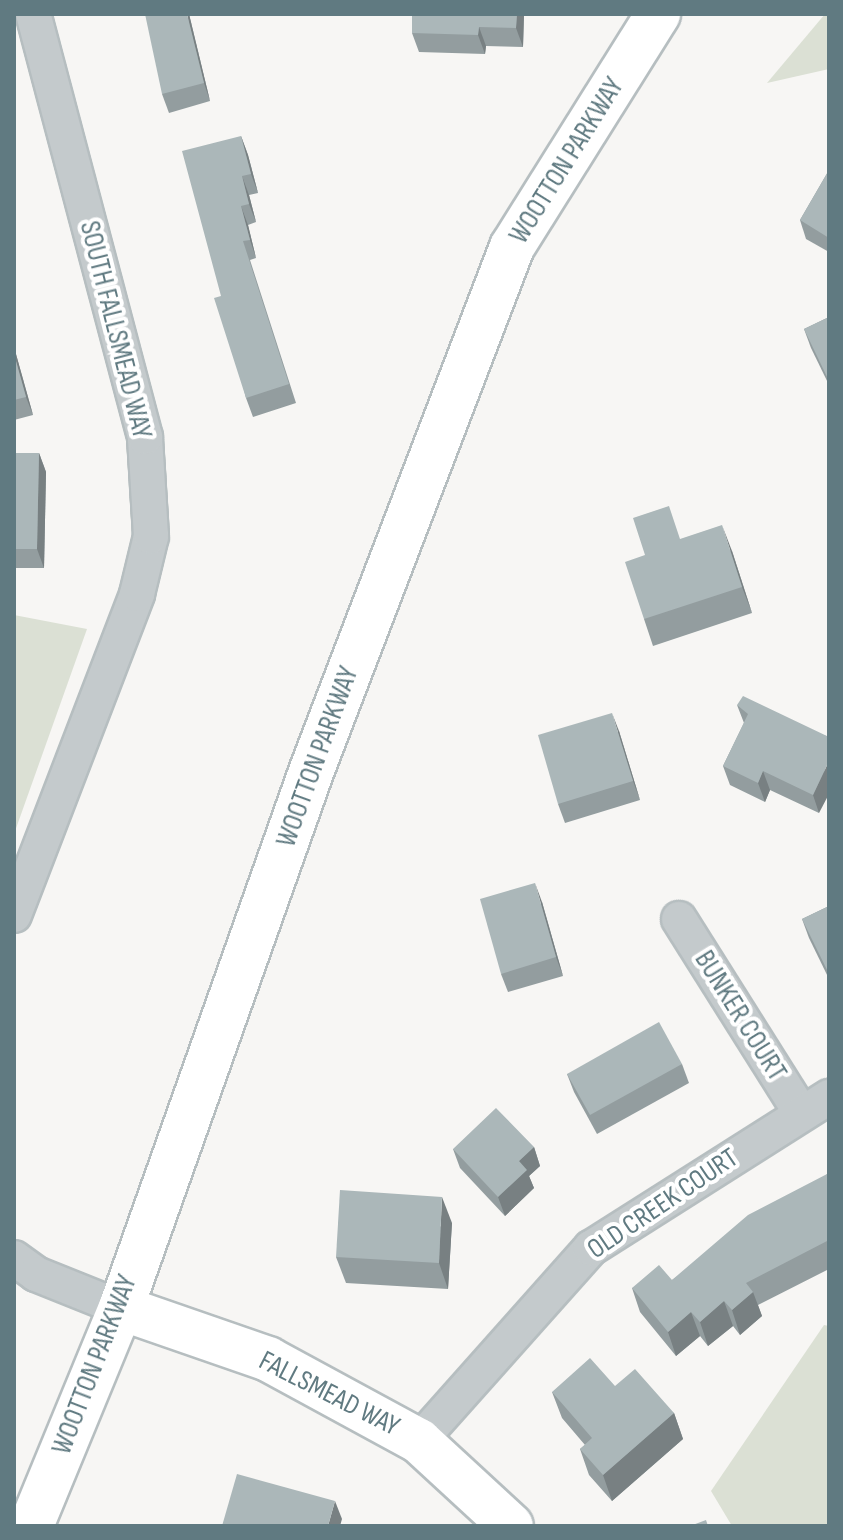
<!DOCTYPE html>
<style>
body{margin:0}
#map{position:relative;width:843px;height:1540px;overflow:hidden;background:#f7f6f4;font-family:"Sofia Sans Condensed",sans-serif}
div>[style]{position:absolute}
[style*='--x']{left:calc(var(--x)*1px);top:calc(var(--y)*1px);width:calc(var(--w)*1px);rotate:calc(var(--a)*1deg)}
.green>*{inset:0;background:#dbe0d4}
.roads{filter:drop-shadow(2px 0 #b6bec0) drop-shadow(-2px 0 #b6bec0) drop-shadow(0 2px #b6bec0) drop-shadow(0 -2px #b6bec0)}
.street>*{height:34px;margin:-17px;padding:0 17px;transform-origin:17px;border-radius:17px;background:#c4cacc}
.secondary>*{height:44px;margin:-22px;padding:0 22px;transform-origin:22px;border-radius:22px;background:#fff}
.wall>*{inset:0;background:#939d9f}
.shaded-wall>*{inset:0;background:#788082}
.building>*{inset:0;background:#abb7b9}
span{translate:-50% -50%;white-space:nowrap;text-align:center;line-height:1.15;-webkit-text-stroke:8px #fff;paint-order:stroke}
.street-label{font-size:28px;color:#607a81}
.frame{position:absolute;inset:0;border:16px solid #607a81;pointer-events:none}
</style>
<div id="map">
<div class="green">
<div style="clip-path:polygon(825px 14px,829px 14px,829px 69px,767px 83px)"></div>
<div style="clip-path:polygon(14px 615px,87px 629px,14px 834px)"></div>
<div style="clip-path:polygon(824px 1325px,829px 1326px,829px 1526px,732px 1526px,711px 1491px)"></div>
</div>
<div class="roads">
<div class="street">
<div style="--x:14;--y:915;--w:344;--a:-69"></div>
<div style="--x:137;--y:594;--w:60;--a:-76.4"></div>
<div style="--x:151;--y:536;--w:99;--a:-93.5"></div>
<div style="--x:145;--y:437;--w:438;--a:-104.8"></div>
<div style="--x:679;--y:919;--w:229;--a:57.8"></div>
<div style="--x:14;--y:1258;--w:27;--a:36"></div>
<div style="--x:36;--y:1274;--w:92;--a:21.8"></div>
<div style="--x:419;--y:1441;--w:259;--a:-48.3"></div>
<div style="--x:591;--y:1248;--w:282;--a:-32.4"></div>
</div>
<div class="secondary">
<div style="--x:121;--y:1308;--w:156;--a:19.1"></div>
<div style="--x:268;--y:1359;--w:172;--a:28.5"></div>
<div style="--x:419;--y:1441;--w:125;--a:42.7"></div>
<div style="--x:31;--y:1526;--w:236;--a:-67.6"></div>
<div style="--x:121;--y:1308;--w:569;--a:-70.48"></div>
<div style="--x:311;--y:772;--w:562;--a:-69.05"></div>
<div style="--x:512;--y:247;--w:275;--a:-57.9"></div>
</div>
</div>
<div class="wall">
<div style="clip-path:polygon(189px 14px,210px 101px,169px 113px,162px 94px)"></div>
<div style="clip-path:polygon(412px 14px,524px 14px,523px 47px,486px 46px,485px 54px,419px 52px,412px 33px)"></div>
<div style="clip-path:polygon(241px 136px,248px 155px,258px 193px,249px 195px,256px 222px,248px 225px,256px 258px,250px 260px,296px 403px,253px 417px,246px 398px,221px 296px)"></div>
<div style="clip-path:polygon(829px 170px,829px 252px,806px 239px,800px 220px)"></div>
<div style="clip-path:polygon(829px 317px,829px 385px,811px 348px,804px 329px)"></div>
<div style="clip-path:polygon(14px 347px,33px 415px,14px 420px)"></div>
<div style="clip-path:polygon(14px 453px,39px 453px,46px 472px,44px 568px,14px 568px)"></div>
<div style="clip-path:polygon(681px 539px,732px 551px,752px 613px,653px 646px,644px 619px,645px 555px)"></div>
<div style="clip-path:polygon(737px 705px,829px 737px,819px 813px,770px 790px,765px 802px,730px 785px,723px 766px,744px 723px)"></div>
<div style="clip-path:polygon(619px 731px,640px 800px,565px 823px,558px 804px)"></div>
<div style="clip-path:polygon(542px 902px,563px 976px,508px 992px,501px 974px)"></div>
<div style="clip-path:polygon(829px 906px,829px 979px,809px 938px,802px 919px)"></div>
<div style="clip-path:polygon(682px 1064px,689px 1083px,597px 1134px,574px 1092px,567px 1074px)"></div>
<div style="clip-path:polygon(534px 1147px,540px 1166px,529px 1176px,534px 1188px,505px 1216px,460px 1168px,453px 1149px)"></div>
<div style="clip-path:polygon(829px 1173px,829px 1269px,758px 1305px,762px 1316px,740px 1335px,733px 1326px,708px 1346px,700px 1336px,676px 1356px,640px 1312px,632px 1288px,672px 1280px)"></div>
<div style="clip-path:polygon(452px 1223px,448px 1289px,346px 1283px,336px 1257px)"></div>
<div style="clip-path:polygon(615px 1386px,674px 1413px,683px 1439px,612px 1501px,589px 1475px,580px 1449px,585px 1445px,562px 1418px,552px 1392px)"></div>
</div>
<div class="shaded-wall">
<div style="clip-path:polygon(187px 14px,189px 14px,210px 101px,204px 83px)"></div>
<div style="clip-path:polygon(517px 14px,524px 14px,523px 47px,516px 28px)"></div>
<div style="clip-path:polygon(479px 27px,486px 46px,485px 54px,478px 35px)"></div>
<div style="clip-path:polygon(241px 136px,248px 155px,258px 193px,251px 174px)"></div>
<div style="clip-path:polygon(242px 176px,249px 195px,256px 222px,249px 204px)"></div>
<div style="clip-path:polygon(241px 206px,248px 225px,256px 258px,250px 240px)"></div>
<div style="clip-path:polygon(14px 347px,33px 415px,26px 397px,14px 354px)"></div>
<div style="clip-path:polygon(39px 453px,46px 472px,44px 568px,37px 549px)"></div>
<div style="clip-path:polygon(722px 525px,732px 551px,752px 613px,742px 587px)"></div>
<div style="clip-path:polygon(612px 713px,619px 731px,640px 800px,633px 781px)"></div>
<div style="clip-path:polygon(829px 761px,829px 794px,819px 813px,813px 795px)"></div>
<div style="clip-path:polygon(763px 771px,770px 790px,765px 802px,758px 783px)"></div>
<div style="clip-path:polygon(535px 883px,542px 902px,563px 976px,556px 957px)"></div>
<div style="clip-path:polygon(534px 1147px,540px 1166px,529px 1176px,534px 1188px,505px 1216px,498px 1197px,519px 1161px)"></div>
<div style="clip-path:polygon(442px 1197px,452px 1223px,448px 1289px,439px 1263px)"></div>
<div style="clip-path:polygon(753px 1292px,762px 1316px,740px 1335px,732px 1310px)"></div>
<div style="clip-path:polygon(724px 1301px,733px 1326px,708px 1346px,700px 1322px)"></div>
<div style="clip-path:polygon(691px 1312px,700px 1336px,676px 1356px,668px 1332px)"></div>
<div style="clip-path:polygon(674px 1413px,683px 1439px,612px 1501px,603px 1475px)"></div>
<div style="clip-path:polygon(335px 1501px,342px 1519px,340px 1526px,328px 1526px)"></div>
</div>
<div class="building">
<div style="clip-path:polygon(145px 14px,187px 14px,204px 83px,162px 94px)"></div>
<div style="clip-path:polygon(412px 14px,517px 14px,516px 28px,479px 27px,478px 35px,412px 33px)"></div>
<div style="clip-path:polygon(241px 136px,251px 174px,242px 176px,249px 204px,241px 206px,250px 240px,243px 241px,289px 384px,246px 398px,214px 298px,221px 296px,182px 151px)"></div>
<div style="clip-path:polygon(829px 170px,829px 238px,800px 220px)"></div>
<div style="clip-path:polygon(829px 317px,829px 381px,804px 329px)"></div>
<div style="clip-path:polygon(14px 354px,26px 397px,14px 400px)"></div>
<div style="clip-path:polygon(14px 453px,39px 453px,37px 549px,14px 549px)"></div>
<div style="clip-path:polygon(669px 506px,680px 539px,722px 525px,742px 587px,644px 619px,625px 562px,645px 555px,633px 518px)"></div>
<div style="clip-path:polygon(743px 696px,829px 737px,829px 761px,813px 795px,763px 771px,758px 783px,723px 766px,748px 714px,737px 705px)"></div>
<div style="clip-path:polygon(612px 713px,633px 781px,558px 804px,538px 735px)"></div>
<div style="clip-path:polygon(535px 883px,556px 957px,501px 974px,480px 899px)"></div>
<div style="clip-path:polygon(829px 906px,829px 974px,802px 919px)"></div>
<div style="clip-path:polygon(659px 1022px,682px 1064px,590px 1115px,567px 1074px)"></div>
<div style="clip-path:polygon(496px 1108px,534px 1147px,519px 1161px,527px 1170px,498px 1197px,453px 1149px)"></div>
<div style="clip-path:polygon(829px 1173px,829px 1240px,746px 1283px,753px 1292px,732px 1310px,724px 1301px,700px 1322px,691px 1312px,668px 1332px,632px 1288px,659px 1265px,672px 1280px,748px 1215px)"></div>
<div style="clip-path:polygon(340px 1190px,442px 1197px,439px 1263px,336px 1257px)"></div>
<div style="clip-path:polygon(590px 1358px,615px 1386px,635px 1369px,674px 1413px,603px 1475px,580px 1449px,592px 1438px,552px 1392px)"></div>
<div style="clip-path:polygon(237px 1474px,335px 1501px,328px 1526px,222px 1526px)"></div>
<div style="clip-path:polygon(706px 1520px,708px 1526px,690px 1526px)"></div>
</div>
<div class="street-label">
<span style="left:567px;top:161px;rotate:-58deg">WOOTTON PARKWAY</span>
<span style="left:115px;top:330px;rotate:76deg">SOUTH FALLSMEAD WAY</span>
<span style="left:318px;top:757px;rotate:-70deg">WOOTTON PARKWAY</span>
<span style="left:740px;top:1016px;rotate:58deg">BUNKER COURT</span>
<span style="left:663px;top:1204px;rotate:-34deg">OLD CREEK COURT</span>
<span style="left:95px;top:1365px;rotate:-69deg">WOOTTON PARKWAY</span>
<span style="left:329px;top:1394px;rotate:27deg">FALLSMEAD WAY</span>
</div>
<div class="frame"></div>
</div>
